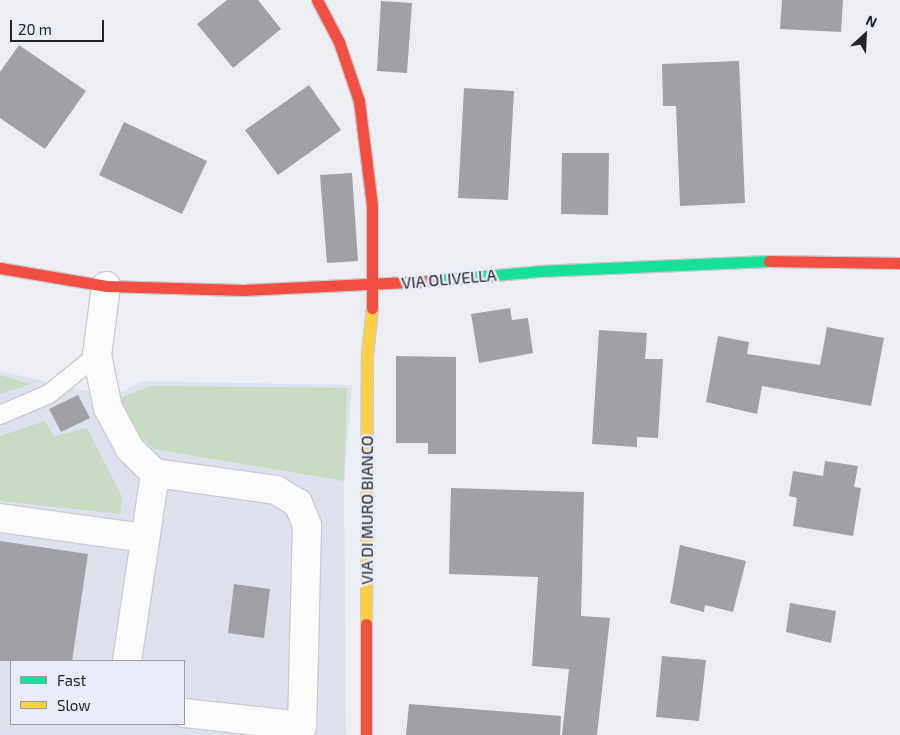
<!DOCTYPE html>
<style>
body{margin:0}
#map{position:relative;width:900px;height:735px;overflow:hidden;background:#edeef4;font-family:"Exo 2",sans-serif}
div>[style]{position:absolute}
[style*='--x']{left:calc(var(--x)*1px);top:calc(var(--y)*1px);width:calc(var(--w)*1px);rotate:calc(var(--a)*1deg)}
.built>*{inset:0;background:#dfe1ee}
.green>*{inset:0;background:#c6dcc3}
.building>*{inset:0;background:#a1a0a4}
.roads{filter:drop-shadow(1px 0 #cacbd0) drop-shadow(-1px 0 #cacbd0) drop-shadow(0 1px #cacbd0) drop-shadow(0 -1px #cacbd0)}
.lane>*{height:18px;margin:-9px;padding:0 9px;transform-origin:9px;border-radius:9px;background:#fcfcfd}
.street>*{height:28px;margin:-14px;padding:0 14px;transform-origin:14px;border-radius:14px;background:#fcfcfd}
.fast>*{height:11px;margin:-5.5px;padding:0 5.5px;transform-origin:5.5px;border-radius:5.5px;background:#16e098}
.slow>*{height:11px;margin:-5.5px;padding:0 5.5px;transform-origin:5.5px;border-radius:5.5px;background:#ffcf43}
.jam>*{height:11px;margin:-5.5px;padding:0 5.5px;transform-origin:5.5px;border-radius:5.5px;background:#f24e42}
span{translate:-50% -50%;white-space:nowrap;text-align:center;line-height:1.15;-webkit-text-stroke:5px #eaecf7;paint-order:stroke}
.street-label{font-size:16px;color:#232428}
.legend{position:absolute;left:10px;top:660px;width:175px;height:65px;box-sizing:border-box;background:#eaecf7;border:1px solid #9a9ca4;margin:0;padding:6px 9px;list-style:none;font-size:15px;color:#232428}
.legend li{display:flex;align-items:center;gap:10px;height:25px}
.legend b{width:25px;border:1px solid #9a9ca4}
.north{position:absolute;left:840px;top:10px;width:50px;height:50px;-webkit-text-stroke:4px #eaecf7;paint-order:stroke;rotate:25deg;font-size:14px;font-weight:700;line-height:20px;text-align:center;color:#232428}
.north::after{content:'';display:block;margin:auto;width:18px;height:22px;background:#232428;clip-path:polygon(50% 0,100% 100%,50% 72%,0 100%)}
.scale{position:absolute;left:10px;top:20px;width:94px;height:22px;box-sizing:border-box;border:2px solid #232428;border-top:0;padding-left:6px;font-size:15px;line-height:18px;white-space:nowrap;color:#232428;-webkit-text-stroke:4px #eaecf7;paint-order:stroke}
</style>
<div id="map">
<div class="built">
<div style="clip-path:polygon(evenodd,0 371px,113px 397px,142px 381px,352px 385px,344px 481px,346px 735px,0 735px,0 371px,11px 661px,184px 661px,184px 724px,11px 724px,11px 661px)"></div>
</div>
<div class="green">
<div style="clip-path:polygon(0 375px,31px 384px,0 394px)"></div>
<div style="clip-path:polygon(151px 386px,347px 388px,344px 481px,154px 449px,136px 432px,117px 399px)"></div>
<div style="clip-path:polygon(45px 421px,54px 436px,87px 428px,122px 497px,120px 514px,0 501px,0 436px)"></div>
</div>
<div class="building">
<div style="clip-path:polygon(227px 0,258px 0,281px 29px,233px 68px,197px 24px)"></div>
<div style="clip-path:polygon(782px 0,843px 0,841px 32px,780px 29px)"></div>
<div style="clip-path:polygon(381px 1px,412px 3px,407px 73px,377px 71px)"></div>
<div style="clip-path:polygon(19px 45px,86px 91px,45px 149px,0 118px,0 72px)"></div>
<div style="clip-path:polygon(739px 61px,745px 203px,680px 206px,676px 106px,663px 106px,662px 64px)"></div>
<div style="clip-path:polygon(309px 85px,341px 130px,278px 175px,245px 130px)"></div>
<div style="clip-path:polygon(464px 88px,514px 91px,508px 200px,458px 198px)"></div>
<div style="clip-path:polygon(124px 122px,207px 161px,182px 214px,99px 175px)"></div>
<div style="clip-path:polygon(562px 153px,609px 153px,608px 215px,561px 214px)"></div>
<div style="clip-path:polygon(352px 173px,358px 261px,327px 263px,320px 175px)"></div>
<div style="clip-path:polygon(510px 308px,512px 320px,528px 318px,533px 353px,479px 363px,471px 314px)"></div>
<div style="clip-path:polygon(827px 327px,884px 338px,871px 406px,762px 386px,757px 414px,706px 402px,718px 336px,749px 342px,747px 354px,820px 365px)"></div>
<div style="clip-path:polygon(599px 330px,647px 333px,645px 359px,663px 359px,658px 438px,637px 437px,637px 447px,592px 444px)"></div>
<div style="clip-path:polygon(396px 356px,456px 357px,456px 454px,428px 454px,428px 443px,396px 443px)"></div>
<div style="clip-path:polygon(78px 395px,90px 418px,61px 432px,49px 409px)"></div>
<div style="clip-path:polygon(825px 461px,858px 466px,854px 487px,861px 488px,853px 536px,793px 526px,797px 498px,789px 496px,793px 471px,823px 476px)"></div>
<div style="clip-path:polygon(451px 488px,584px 492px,581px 616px,610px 618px,597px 735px,562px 735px,569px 669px,532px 666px,538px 577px,449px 574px)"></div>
<div style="clip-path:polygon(0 541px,88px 554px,72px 661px,0 661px)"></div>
<div style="clip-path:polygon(680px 545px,746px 561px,733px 612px,705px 605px,704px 612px,670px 603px)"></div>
<div style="clip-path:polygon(234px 584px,270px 589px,264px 638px,228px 633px)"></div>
<div style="clip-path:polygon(790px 603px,836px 611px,831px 643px,786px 632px)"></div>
<div style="clip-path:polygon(662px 656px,706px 660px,699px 721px,656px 717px)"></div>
<div style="clip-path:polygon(409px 704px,561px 716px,560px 735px,406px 735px)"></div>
</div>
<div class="roads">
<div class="lane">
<div style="--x:0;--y:415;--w:53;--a:-23.2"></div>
<div style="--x:49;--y:394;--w:62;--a:-39.1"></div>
</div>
<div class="street">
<div style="--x:106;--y:286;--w:70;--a:97.4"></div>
<div style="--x:97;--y:355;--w:54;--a:78.3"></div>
<div style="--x:108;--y:408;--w:47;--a:61.8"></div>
<div style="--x:130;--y:449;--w:35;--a:44"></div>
<div style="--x:155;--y:473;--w:122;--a:8"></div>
<div style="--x:276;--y:490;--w:26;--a:31"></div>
<div style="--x:298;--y:503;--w:24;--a:68"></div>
<div style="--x:307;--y:525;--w:201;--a:91.4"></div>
<div style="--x:302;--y:726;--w:119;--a:-173.7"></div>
<div style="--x:0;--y:518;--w:146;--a:7.9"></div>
<div style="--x:127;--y:661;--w:190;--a:-81.5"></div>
</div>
<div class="fast">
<div style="--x:429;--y:281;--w:111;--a:-5.1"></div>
<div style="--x:540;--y:271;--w:229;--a:-2.5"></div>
</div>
<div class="slow">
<div style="--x:366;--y:624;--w:270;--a:-89.8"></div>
<div style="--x:367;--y:354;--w:46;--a:-83.8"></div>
</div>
<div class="jam">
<div style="--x:317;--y:0;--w:47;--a:62.4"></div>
<div style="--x:339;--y:42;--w:62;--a:71.3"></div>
<div style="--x:359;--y:101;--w:106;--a:82.9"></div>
<div style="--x:372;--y:206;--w:102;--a:90"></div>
<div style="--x:769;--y:261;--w:131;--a:0.9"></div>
<div style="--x:0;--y:268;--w:108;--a:9.6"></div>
<div style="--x:106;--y:286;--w:137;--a:1.7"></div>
<div style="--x:243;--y:290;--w:186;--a:-2.8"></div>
<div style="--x:366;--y:735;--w:111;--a:-90"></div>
</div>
</div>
<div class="street-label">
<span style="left:449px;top:279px;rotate:-5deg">VIA OLIVELLA</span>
<span style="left:367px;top:510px;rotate:-90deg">VIA DI MURO BIANCO</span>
</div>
<ul class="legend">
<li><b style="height:6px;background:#16e098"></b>Fast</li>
<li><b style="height:6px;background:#ffcf43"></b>Slow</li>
</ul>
<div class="north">N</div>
<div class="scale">20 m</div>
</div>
